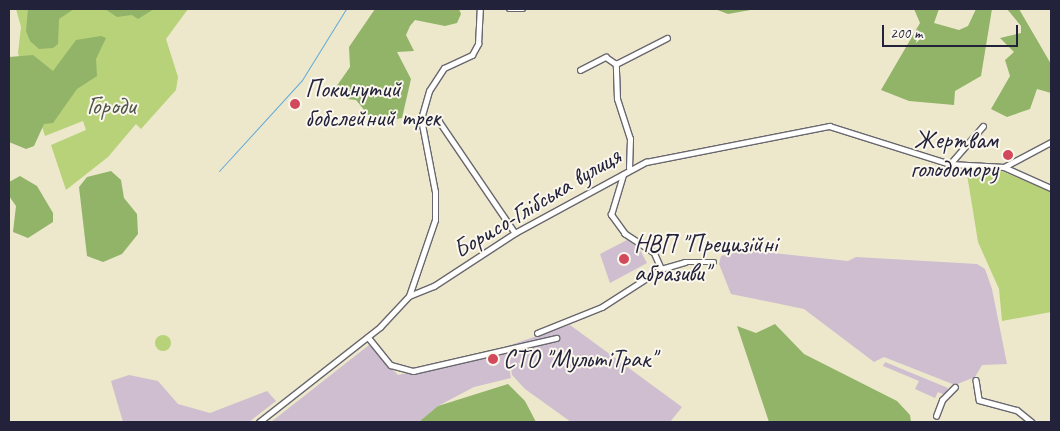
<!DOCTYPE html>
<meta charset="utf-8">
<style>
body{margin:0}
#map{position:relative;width:1060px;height:431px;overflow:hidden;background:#ede8cc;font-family:Caveat,sans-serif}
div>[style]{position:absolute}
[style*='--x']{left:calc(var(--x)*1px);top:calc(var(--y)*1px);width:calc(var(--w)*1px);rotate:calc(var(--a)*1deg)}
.industrial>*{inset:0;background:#cebed0}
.green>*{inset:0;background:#b7d278}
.round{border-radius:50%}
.forest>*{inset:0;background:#91b468}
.stream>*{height:1px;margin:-0.5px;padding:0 0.5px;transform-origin:0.5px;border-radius:0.5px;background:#60a9d8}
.roads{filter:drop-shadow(1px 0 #69676e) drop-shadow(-1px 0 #69676e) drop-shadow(0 1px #69676e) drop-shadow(0 -1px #69676e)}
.minor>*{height:4.5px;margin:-2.25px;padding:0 2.25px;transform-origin:2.25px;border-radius:2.25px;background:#fff}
.dots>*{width:14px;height:14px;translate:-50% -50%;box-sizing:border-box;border:2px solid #fbf7ec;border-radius:50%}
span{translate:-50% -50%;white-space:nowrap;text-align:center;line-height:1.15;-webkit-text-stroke:4px #fbf7ec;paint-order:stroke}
.poi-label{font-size:25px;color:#22223b}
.left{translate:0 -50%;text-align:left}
.right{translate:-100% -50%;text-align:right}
.park-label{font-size:25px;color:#4f574d}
.street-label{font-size:25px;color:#22223b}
.frame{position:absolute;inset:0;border:10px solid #22223b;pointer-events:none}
.scale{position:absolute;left:882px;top:25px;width:136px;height:22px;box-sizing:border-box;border:2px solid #22223b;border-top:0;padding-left:6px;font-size:15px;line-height:18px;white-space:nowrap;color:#22223b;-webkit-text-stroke:4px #fbf7ec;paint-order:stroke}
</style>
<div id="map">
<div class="industrial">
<div style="clip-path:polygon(627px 240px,639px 248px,647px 263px,610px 283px,600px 254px)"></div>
<div style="clip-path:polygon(745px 250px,848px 261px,856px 257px,977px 264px,985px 269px,992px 289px,1007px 364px,982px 365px,975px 377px,955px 385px,884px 357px,874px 362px,804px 309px,731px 294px,719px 264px,721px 256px)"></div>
<div style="clip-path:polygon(570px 325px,682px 407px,670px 422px,571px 422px,525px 389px,512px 375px,507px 346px)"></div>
<div style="clip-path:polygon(369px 345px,398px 375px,506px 351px,511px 378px,474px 387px,438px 406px,420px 422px,271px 422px)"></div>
<div style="clip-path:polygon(885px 362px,948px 388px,945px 395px,938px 392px,935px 398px,915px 389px,919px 381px,883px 366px)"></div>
<div style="clip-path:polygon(129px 375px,158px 381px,178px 404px,210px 413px,267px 391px,276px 401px,249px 422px,123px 422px,111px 381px)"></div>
</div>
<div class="green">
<div style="clip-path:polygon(16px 9px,188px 9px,166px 39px,178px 77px,176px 90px,141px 129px,136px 124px,108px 157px,66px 190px,51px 145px,86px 130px,83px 121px,45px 136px,18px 53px,21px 27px)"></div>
<div style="clip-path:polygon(990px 166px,1051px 192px,1051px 312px,1002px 321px,999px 289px,978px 242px,966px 168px)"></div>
<div class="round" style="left:155px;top:335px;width:16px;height:16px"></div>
</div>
<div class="forest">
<div style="clip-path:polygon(28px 9px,74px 9px,59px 19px,58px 44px,53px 48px,39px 49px,30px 41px,26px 31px)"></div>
<div style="clip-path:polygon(105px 9px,154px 9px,138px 19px,132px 15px,117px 17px)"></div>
<div style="clip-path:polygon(375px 9px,459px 9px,461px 14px,457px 23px,445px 26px,415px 20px,410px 26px,406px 35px,414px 51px,397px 52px,411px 79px,402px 118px,391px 120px,370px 117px,356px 100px,347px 99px,336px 87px,350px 67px,349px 47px)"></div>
<div style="clip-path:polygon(666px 9px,756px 9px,728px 14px,715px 9px)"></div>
<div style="clip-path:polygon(914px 9px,939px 9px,934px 23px,959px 30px,968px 26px,976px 9px,992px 9px,981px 76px,955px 91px,954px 105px,909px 101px,881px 90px,920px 23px)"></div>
<div style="clip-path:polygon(1007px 9px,1019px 9px,1051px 64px,1051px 93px,1037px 89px,1030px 109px,1007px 117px,991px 109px,1010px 76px,1005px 60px,1014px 52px,1000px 38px,1021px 33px,1021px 26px)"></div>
<div style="clip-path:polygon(101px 36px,106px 38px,96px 59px,97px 76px,77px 89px,53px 123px,44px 124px,34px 146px,26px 149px,9px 142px,9px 57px,33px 55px,53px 71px,76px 40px)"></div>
<div style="clip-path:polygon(111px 171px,121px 180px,124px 198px,137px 214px,138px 234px,122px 254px,103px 262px,87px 256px,79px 187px,87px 177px)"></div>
<div style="clip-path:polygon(20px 176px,37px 186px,53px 213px,53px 222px,28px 238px,13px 232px,16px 206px,9px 196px,9px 182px)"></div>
<div style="clip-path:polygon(775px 324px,804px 354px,897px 401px,910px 415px,911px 422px,769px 422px,737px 326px,756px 333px)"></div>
<div style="clip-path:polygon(508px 384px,525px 401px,536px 422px,419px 422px,438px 406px)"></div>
</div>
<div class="stream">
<div style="--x:219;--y:171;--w:123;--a:-47.6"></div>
<div style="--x:302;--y:80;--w:84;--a:-58.2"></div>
</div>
<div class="roads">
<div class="minor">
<div style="--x:509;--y:9;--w:14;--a:0"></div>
<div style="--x:580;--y:70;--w:29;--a:-27"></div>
<div style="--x:606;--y:57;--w:12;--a:35"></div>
<div style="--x:421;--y:119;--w:18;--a:6"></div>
<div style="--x:439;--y:121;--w:135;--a:55.8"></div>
<div style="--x:950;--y:164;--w:50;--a:-49"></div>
<div style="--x:1004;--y:167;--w:53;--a:-28"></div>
<div style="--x:629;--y:168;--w:29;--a:-88"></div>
<div style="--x:630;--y:139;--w:42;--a:-108"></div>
<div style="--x:617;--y:99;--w:35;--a:-92"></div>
<div style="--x:616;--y:64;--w:57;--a:-27"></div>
<div style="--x:661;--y:269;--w:25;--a:-16"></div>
<div style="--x:685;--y:262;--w:29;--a:0"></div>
<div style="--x:409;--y:296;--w:80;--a:-71.1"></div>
<div style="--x:435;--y:220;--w:28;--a:-90"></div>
<div style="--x:435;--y:192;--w:74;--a:-100.9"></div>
<div style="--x:421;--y:119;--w:29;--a:-74"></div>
<div style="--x:429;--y:91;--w:27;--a:-57"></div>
<div style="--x:444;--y:68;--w:31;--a:-25"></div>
<div style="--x:472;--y:55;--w:13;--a:-61"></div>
<div style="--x:478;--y:44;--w:35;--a:-87"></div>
<div style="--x:537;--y:333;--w:70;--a:-21.8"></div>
<div style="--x:602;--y:307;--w:70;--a:-32.8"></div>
<div style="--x:661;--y:269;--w:17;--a:-114"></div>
<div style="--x:654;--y:253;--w:35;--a:-147"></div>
<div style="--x:625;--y:234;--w:24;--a:-126"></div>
<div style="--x:611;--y:215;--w:42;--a:-73.3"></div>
<div style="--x:368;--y:337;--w:36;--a:51"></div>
<div style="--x:391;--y:365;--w:23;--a:15"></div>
<div style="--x:413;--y:371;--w:147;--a:-13"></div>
<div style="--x:976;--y:380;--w:20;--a:81"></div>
<div style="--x:979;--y:400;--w:39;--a:15"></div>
<div style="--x:1017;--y:410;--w:19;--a:39"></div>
<div style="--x:936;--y:416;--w:17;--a:-69"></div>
<div style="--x:942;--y:400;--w:18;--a:-45"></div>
<div style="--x:259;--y:422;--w:154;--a:-38.1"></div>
<div style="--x:380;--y:327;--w:42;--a:-46.9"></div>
<div style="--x:409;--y:296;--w:27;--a:-22"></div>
<div style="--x:434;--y:286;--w:97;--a:-33.2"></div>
<div style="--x:515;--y:233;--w:149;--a:-28.5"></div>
<div style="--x:646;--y:162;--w:187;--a:-11.1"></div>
<div style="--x:829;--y:126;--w:127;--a:17.4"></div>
<div style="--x:950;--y:164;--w:54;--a:3.2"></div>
<div style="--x:1004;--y:167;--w:51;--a:24.1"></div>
</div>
</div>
<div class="dots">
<div style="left:295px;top:104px;background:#d1495b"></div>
<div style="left:1008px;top:155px;background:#d1495b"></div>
<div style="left:624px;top:259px;background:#d1495b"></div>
<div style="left:493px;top:359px;background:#d1495b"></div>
</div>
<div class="poi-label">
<span class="left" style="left:305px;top:104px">Покинутий<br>бобслейний трек</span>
<span class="right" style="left:998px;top:155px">Жертвам<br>голодомору</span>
<span class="left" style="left:634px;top:259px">НВП "Прецизійні<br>абразиви"</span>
<span class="left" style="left:503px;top:359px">СТО "МультіТрак"</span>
</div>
<div class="park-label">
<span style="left:111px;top:106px">Городи</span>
</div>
<div class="street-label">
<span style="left:537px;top:203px;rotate:-31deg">Борисо-Глібська вулиця</span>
</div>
<div class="frame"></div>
<div class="scale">200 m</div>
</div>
